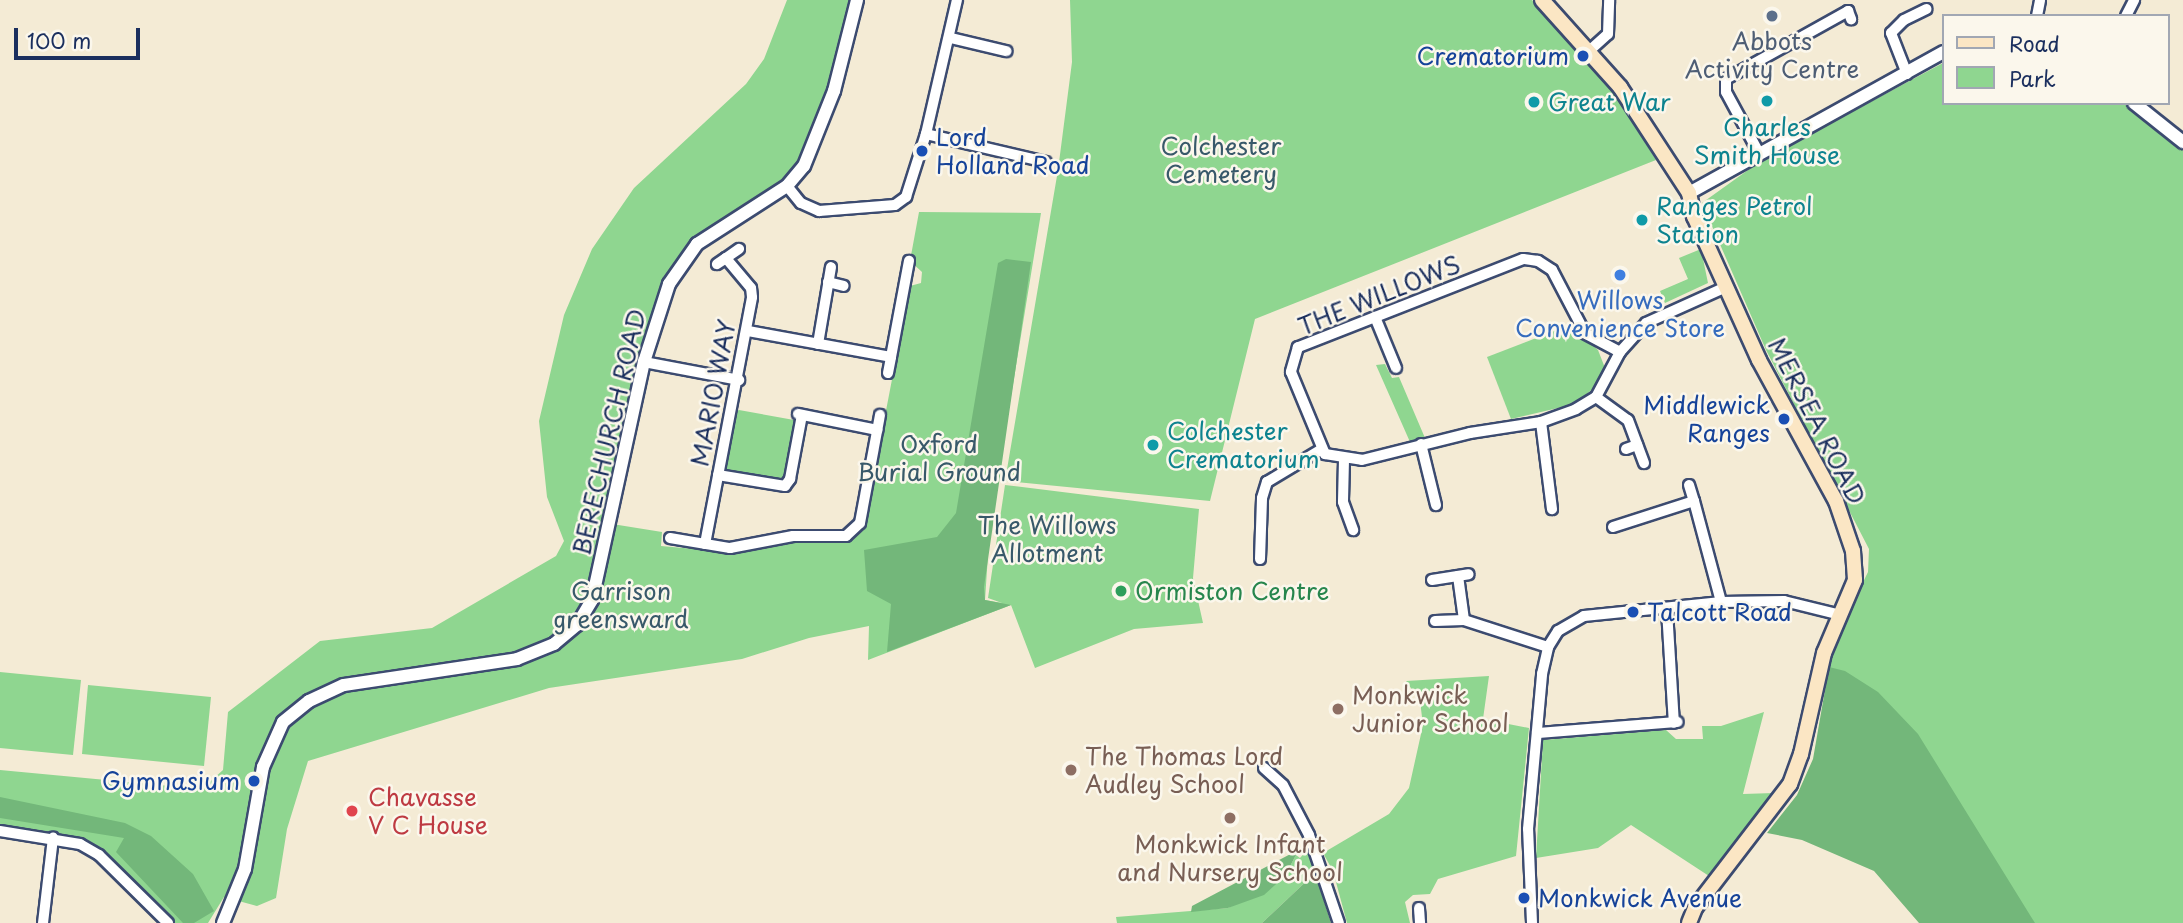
<!DOCTYPE html>
<style>
body{margin:0}
#map{position:relative;width:2183px;height:923px;overflow:hidden;background:#f4ebd5;font-family:"Playpen Sans",sans-serif}
div>[style]{position:absolute}
[style*='--x']{left:calc(var(--x)*1px);top:calc(var(--y)*1px);width:calc(var(--w)*1px);rotate:calc(var(--a)*1deg)}
.green>*{inset:0;background:#8fd690}
.forest>*{inset:0;background:#73b77a}
.roads{filter:drop-shadow(2px 0 #3c4b70) drop-shadow(-2px 0 #3c4b70) drop-shadow(0 2px #3c4b70) drop-shadow(0 -2px #3c4b70)}
.minor>*{height:10px;margin:-5px;padding:0 5px;transform-origin:5px;border-radius:5px;background:#fff}
.tertiary>*{height:12px;margin:-6px;padding:0 6px;transform-origin:6px;border-radius:6px;background:#fff}
.secondary>*{height:14px;margin:-7px;padding:0 7px;transform-origin:7px;border-radius:7px;background:#fbe6c4}
.dots>*{width:19px;height:19px;translate:-50% -50%;box-sizing:border-box;border:4px solid #fbf7ec;border-radius:50%}
span{translate:-50% -50%;white-space:nowrap;text-align:center;line-height:1.15;-webkit-text-stroke:5px #fbf7ec;paint-order:stroke}
.service-label{font-size:24px;color:#4e5e75}
.transit-label{font-size:24px;color:#164399}
.right{translate:-100% -50%;text-align:right}
.left{translate:0 -50%;text-align:left}
.culture-label{font-size:24px;color:#0d838f}
.park-label{font-size:24px;color:#38596a}
.street-label{font-size:24px;color:#1b2f5e}
.shop-label{font-size:24px;color:#366cbe}
.leisure-label{font-size:24px;color:#27864d}
.education-label{font-size:24px;color:#785e54}
.health-label{font-size:24px;color:#be3a42}
.legend{position:absolute;left:1942px;top:14px;width:228px;height:91px;box-sizing:border-box;background:#fbf7ec;border:2px solid #a1a7b3;margin:0;padding:9px 12px;list-style:none;font-size:21px;color:#1b2f5e}
.legend li{display:flex;align-items:center;gap:14px;height:35px}
.legend b{width:35px;border:2px solid #a1a7b3}
.scale{position:absolute;left:14px;top:28px;width:126px;height:32px;box-sizing:border-box;border:4px solid #1b2f5e;border-top:0;padding-left:9px;font-size:21px;line-height:24px;white-space:nowrap;color:#1b2f5e;-webkit-text-stroke:5px #fbf7ec;paint-order:stroke}
</style>
<div id="map">
<div class="green">
<div style="clip-path:polygon(787px 0,854px 0,838px 62px,796px 166px,784px 179px,693px 239px,662px 285px,635px 365px,606px 523px,662px 532px,661px 546px,728px 552px,793px 539px,850px 538px,863px 530px,910px 286px,921px 283px,922px 272px,910px 261px,919px 212px,1041px 213px,990px 525px,985px 600px,1002px 603px,988px 598px,1005px 485px,1199px 509px,1193px 578px,1203px 623px,1134px 629px,1035px 668px,1011px 605px,868px 660px,869px 626px,809px 638px,742px 659px,549px 688px,308px 761px,287px 829px,276px 898px,257px 906px,224px 897px,208px 923px,174px 923px,102px 852px,80px 840px,0 828px,0 770px,202px 789px,223px 770px,228px 712px,320px 641px,432px 628px,556px 556px,564px 541px,547px 497px,539px 421px,564px 315px,592px 249px,634px 188px,746px 84px,764px 59px)"></div>
<div style="clip-path:polygon(1070px 0,1532px 0,1614px 92px,1656px 160px,1255px 319px,1210px 501px,1005px 481px,1058px 170px,1072px 62px)"></div>
<div style="clip-path:polygon(1943px 63px,1943px 103px,2129px 103px,2183px 145px,2183px 923px,1935px 923px,1877px 862px,1823px 664px,1868px 572px,1869px 549px,1766px 350px,1702px 203px,1762px 160px)"></div>
<div style="clip-path:polygon(1701px 249px,1708px 283px,1665px 303px,1660px 291px,1688px 279px,1679px 258px)"></div>
<div style="clip-path:polygon(1570px 325px,1598px 350px,1605px 368px,1595px 387px,1575px 404px,1511px 419px,1487px 357px)"></div>
<div style="clip-path:polygon(1385px 364px,1392px 378px,1399px 377px,1425px 438px,1410px 442px,1376px 365px)"></div>
<div style="clip-path:polygon(739px 410px,794px 420px,797px 427px,789px 473px,774px 484px,730px 475px,723px 464px,731px 413px)"></div>
<div style="clip-path:polygon(0 672px,81px 680px,73px 755px,0 748px)"></div>
<div style="clip-path:polygon(1489px 676px,1483px 719px,1529px 728px,1516px 856px,1438px 879px,1430px 894px,1413px 895px,1405px 902px,1410px 923px,1347px 923px,1333px 871px,1323px 853px,1389px 814px,1409px 788px,1423px 725px,1420px 701px,1406px 681px)"></div>
<div style="clip-path:polygon(88px 685px,211px 697px,204px 766px,82px 754px)"></div>
<div style="clip-path:polygon(1764px 712px,1743px 794px,1774px 793px,1709px 876px,1631px 825px,1598px 848px,1536px 858px,1543px 740px,1666px 730px,1676px 739px,1703px 739px,1702px 726px,1721px 726px)"></div>
<div style="clip-path:polygon(1308px 849px,1315px 873px,1262px 923px,1117px 923px,1116px 917px,1228px 908px,1285px 876px,1296px 855px,1300px 858px)"></div>
</div>
<div class="forest">
<div style="clip-path:polygon(1006px 259px,1031px 262px,984px 587px,985px 600px,1011px 605px,887px 652px,891px 604px,867px 591px,864px 550px,937px 537px,956px 513px,998px 263px)"></div>
<div style="clip-path:polygon(1829px 667px,1845px 671px,1878px 692px,1918px 734px,2035px 923px,1919px 923px,1874px 871px,1802px 840px,1767px 833px,1797px 795px,1813px 759px)"></div>
<div style="clip-path:polygon(0 797px,125px 823px,151px 836px,193px 874px,214px 911px,194px 923px,183px 923px,116px 852px,124px 838px,0 818px)"></div>
<div style="clip-path:polygon(1302px 848px,1308px 849px,1296px 855px,1285px 876px,1264px 895px,1228px 908px,1191px 912px,1192px 906px)"></div>
<div style="clip-path:polygon(1315px 873px,1331px 923px,1262px 923px)"></div>
</div>
<div class="roads">
<div class="minor">
<div style="--x:2037;--y:16;--w:16;--a:-79"></div>
<div style="--x:2126;--y:16;--w:18;--a:-63"></div>
<div style="--x:951;--y:38;--w:57;--a:13.3"></div>
<div style="--x:1589;--y:51;--w:25;--a:-42"></div>
<div style="--x:1608;--y:34;--w:34;--a:-88"></div>
<div style="--x:1907;--y:74;--w:44;--a:-111.3"></div>
<div style="--x:1891;--y:33;--w:18;--a:-45"></div>
<div style="--x:1904;--y:20;--w:25;--a:-26"></div>
<div style="--x:926;--y:134;--w:123;--a:13.1"></div>
<div style="--x:1759;--y:153;--w:69;--a:-118.4"></div>
<div style="--x:1726;--y:92;--w:13;--a:-90"></div>
<div style="--x:1726;--y:79;--w:140;--a:-29.1"></div>
<div style="--x:1848;--y:11;--w:9;--a:69"></div>
<div style="--x:787;--y:186;--w:22;--a:51"></div>
<div style="--x:801;--y:203;--w:20;--a:24"></div>
<div style="--x:819;--y:211;--w:76;--a:-4.5"></div>
<div style="--x:895;--y:205;--w:14;--a:-36"></div>
<div style="--x:906;--y:197;--w:66;--a:-72.4"></div>
<div style="--x:926;--y:134;--w:138;--a:-77"></div>
<div style="--x:726;--y:258;--w:16;--a:-35"></div>
<div style="--x:828;--y:282;--w:16;--a:14"></div>
<div style="--x:1375;--y:317;--w:55;--a:67.6"></div>
<div style="--x:748;--y:331;--w:145;--a:10.3"></div>
<div style="--x:891;--y:357;--w:98;--a:-79.4"></div>
<div style="--x:818;--y:344;--w:78;--a:-80.4"></div>
<div style="--x:1620;--y:352;--w:40;--a:-152"></div>
<div style="--x:1585;--y:333;--w:71;--a:-117.6"></div>
<div style="--x:1552;--y:270;--w:17;--a:-147"></div>
<div style="--x:1538;--y:261;--w:15;--a:-172"></div>
<div style="--x:1523;--y:259;--w:242;--a:158.6"></div>
<div style="--x:1298;--y:347;--w:26;--a:106"></div>
<div style="--x:1291;--y:372;--w:89;--a:67.5"></div>
<div style="--x:1325;--y:454;--w:37;--a:9"></div>
<div style="--x:1362;--y:460;--w:111;--a:-14"></div>
<div style="--x:1470;--y:433;--w:72;--a:-8.8"></div>
<div style="--x:1541;--y:422;--w:37;--a:-20"></div>
<div style="--x:1576;--y:409;--w:23;--a:-31"></div>
<div style="--x:1596;--y:397;--w:51;--a:-61.9"></div>
<div style="--x:1620;--y:352;--w:39;--a:-48"></div>
<div style="--x:1646;--y:323;--w:88;--a:-24.2"></div>
<div style="--x:644;--y:362;--w:97;--a:10.7"></div>
<div style="--x:888;--y:373;--w:16;--a:-79"></div>
<div style="--x:1596;--y:397;--w:39;--a:36"></div>
<div style="--x:1628;--y:420;--w:46;--a:69.6"></div>
<div style="--x:798;--y:414;--w:81;--a:11.4"></div>
<div style="--x:1541;--y:422;--w:88;--a:82.8"></div>
<div style="--x:1421;--y:444;--w:63;--a:76.2"></div>
<div style="--x:1626;--y:449;--w:12;--a:-20"></div>
<div style="--x:1344;--y:460;--w:42;--a:91.4"></div>
<div style="--x:1343;--y:502;--w:30;--a:70"></div>
<div style="--x:718;--y:475;--w:68;--a:9.3"></div>
<div style="--x:785;--y:486;--w:9;--a:-54"></div>
<div style="--x:790;--y:479;--w:65;--a:-79.4"></div>
<div style="--x:1689;--y:485;--w:17;--a:73"></div>
<div style="--x:1613;--y:527;--w:85;--a:-17.8"></div>
<div style="--x:1694;--y:501;--w:105;--a:75"></div>
<div style="--x:670;--y:538;--w:61;--a:9.5"></div>
<div style="--x:730;--y:548;--w:64;--a:-10.8"></div>
<div style="--x:793;--y:536;--w:53;--a:0"></div>
<div style="--x:846;--y:536;--w:19;--a:-43"></div>
<div style="--x:860;--y:523;--w:110;--a:-79.5"></div>
<div style="--x:705;--y:544;--w:251;--a:-79.2"></div>
<div style="--x:752;--y:297;--w:9;--a:-96"></div>
<div style="--x:751;--y:288;--w:39;--a:-130"></div>
<div style="--x:726;--y:258;--w:11;--a:146"></div>
<div style="--x:1260;--y:559;--w:61;--a:-88.1"></div>
<div style="--x:1262;--y:498;--w:17;--a:-73"></div>
<div style="--x:1267;--y:482;--w:64;--a:-31"></div>
<div style="--x:1458;--y:576;--w:44;--a:82.2"></div>
<div style="--x:1464;--y:620;--w:88;--a:17.8"></div>
<div style="--x:1432;--y:580;--w:37;--a:-9"></div>
<div style="--x:1667;--y:610;--w:113;--a:86.5"></div>
<div style="--x:1435;--y:621;--w:29;--a:-2"></div>
<div style="--x:1537;--y:733;--w:141;--a:-4.5"></div>
<div style="--x:1264;--y:768;--w:25;--a:42"></div>
<div style="--x:1283;--y:785;--w:56;--a:62.5"></div>
<div style="--x:1309;--y:835;--w:93;--a:71.2"></div>
<div style="--x:0;--y:831;--w:81;--a:9.2"></div>
<div style="--x:80;--y:844;--w:22;--a:30"></div>
<div style="--x:99;--y:855;--w:97;--a:44.6"></div>
<div style="--x:1419;--y:908;--w:15;--a:86"></div>
<div style="--x:43;--y:923;--w:86;--a:-83.3"></div>
<div style="--x:1532;--y:923;--w:94;--a:-92.4"></div>
<div style="--x:1528;--y:829;--w:156;--a:-84.8"></div>
<div style="--x:1542;--y:674;--w:28;--a:-77"></div>
<div style="--x:1548;--y:647;--w:19;--a:-58"></div>
<div style="--x:1558;--y:631;--w:30;--a:-30"></div>
<div style="--x:1584;--y:616;--w:138;--a:-5.8"></div>
<div style="--x:1721;--y:602;--w:63;--a:-0.9"></div>
<div style="--x:1784;--y:601;--w:59;--a:13.8"></div>
</div>
<div class="tertiary">
<div style="--x:2134;--y:103;--w:63;--a:38.5"></div>
<div style="--x:1689;--y:193;--w:291;--a:-29"></div>
<div style="--x:223;--y:923;--w:58;--a:-67.8"></div>
<div style="--x:245;--y:869;--w:104;--a:-80"></div>
<div style="--x:263;--y:767;--w:49;--a:-66"></div>
<div style="--x:283;--y:722;--w:33;--a:-39"></div>
<div style="--x:309;--y:701;--w:38;--a:-25"></div>
<div style="--x:344;--y:685;--w:175;--a:-8.5"></div>
<div style="--x:517;--y:659;--w:40;--a:-22"></div>
<div style="--x:554;--y:644;--w:30;--a:-40"></div>
<div style="--x:577;--y:625;--w:29;--a:-59"></div>
<div style="--x:592;--y:600;--w:244;--a:-77.7"></div>
<div style="--x:644;--y:362;--w:82;--a:-72.2"></div>
<div style="--x:669;--y:284;--w:49;--a:-55"></div>
<div style="--x:697;--y:244;--w:107;--a:-32.8"></div>
<div style="--x:787;--y:186;--w:26;--a:-50"></div>
<div style="--x:804;--y:166;--w:81;--a:-68.2"></div>
<div style="--x:834;--y:91;--w:94;--a:-75.8"></div>
</div>
<div class="secondary">
<div style="--x:1542;--y:0;--w:117;--a:48.1"></div>
<div style="--x:1620;--y:87;--w:126;--a:56.9"></div>
<div style="--x:1689;--y:193;--w:24;--a:78"></div>
<div style="--x:1694;--y:216;--w:158;--a:65.7"></div>
<div style="--x:1759;--y:360;--w:161;--a:61.4"></div>
<div style="--x:1836;--y:501;--w:53;--a:71.2"></div>
<div style="--x:1853;--y:551;--w:29;--a:86"></div>
<div style="--x:1855;--y:580;--w:79;--a:113"></div>
<div style="--x:1824;--y:653;--w:104;--a:102.8"></div>
<div style="--x:1801;--y:754;--w:32;--a:110"></div>
<div style="--x:1790;--y:784;--w:156;--a:127.5"></div>
<div style="--x:1695;--y:908;--w:16;--a:112"></div>
</div>
</div>
<div class="dots">
<div style="left:1772px;top:16px;background:#5c6f8a"></div>
<div style="left:1583px;top:56px;background:#1a4fb4"></div>
<div style="left:1767px;top:101px;background:#0f9aa8"></div>
<div style="left:1534px;top:102px;background:#0f9aa8"></div>
<div style="left:922px;top:151px;background:#1a4fb4"></div>
<div style="left:1642px;top:220px;background:#0f9aa8"></div>
<div style="left:1620px;top:275px;background:#3f7fe0"></div>
<div style="left:1784px;top:419px;background:#1a4fb4"></div>
<div style="left:1153px;top:445px;background:#0f9aa8"></div>
<div style="left:1121px;top:591px;background:#2e9e5b"></div>
<div style="left:1633px;top:612px;background:#1a4fb4"></div>
<div style="left:1338px;top:709px;background:#8d6e63"></div>
<div style="left:1071px;top:770px;background:#8d6e63"></div>
<div style="left:254px;top:781px;background:#1a4fb4"></div>
<div style="left:352px;top:811px;background:#e0444e"></div>
<div style="left:1230px;top:818px;background:#8d6e63"></div>
<div style="left:1524px;top:898px;background:#1a4fb4"></div>
</div>
<div class="service-label">
<span style="left:1772px;top:55px">Abbots<br>Activity Centre</span>
</div>
<div class="transit-label">
<span class="right" style="left:1569px;top:56px">Crematorium</span>
<span class="left" style="left:936px;top:151px">Lord<br>Holland Road</span>
<span class="right" style="left:1770px;top:419px">Middlewick<br>Ranges</span>
<span class="left" style="left:1647px;top:612px">Talcott Road</span>
<span class="right" style="left:240px;top:781px">Gymnasium</span>
<span class="left" style="left:1538px;top:898px">Monkwick Avenue</span>
</div>
<div class="culture-label">
<span class="left" style="left:1548px;top:102px">Great War</span>
<span style="left:1767px;top:141px">Charles<br>Smith House</span>
<span class="left" style="left:1656px;top:220px">Ranges Petrol<br>Station</span>
<span class="left" style="left:1167px;top:445px">Colchester<br>Crematorium</span>
</div>
<div class="park-label">
<span style="left:1221px;top:160px">Colchester<br>Cemetery</span>
<span style="left:939px;top:458px">Oxford<br>Burial Ground</span>
<span style="left:1047px;top:539px">The Willows<br>Allotment</span>
<span style="left:621px;top:605px">Garrison<br>greensward</span>
</div>
<div class="street-label">
<span style="left:1379px;top:295px;rotate:-22deg">THE WILLOWS</span>
<span style="left:713px;top:393px;rotate:-79deg">MARIO WAY</span>
<span style="left:1817px;top:421px;rotate:63deg">MERSEA ROAD</span>
<span style="left:609px;top:432px;rotate:-77deg">BERECHURCH ROAD</span>
</div>
<div class="shop-label">
<span style="left:1620px;top:314px">Willows<br>Convenience Store</span>
</div>
<div class="leisure-label">
<span class="left" style="left:1135px;top:591px">Ormiston Centre</span>
</div>
<div class="education-label">
<span class="left" style="left:1352px;top:709px">Monkwick<br>Junior School</span>
<span class="left" style="left:1085px;top:770px">The Thomas Lord<br>Audley School</span>
<span style="left:1230px;top:858px">Monkwick Infant<br>and Nursery School</span>
</div>
<div class="health-label">
<span class="left" style="left:368px;top:811px">Chavasse<br>V C House</span>
</div>
<ul class="legend">
<li><b style="height:9px;background:#fbe6c4"></b>Road</li>
<li><b style="height:19px;background:#8fd690"></b>Park</li>
</ul>
<div class="scale">100 m</div>
</div>
